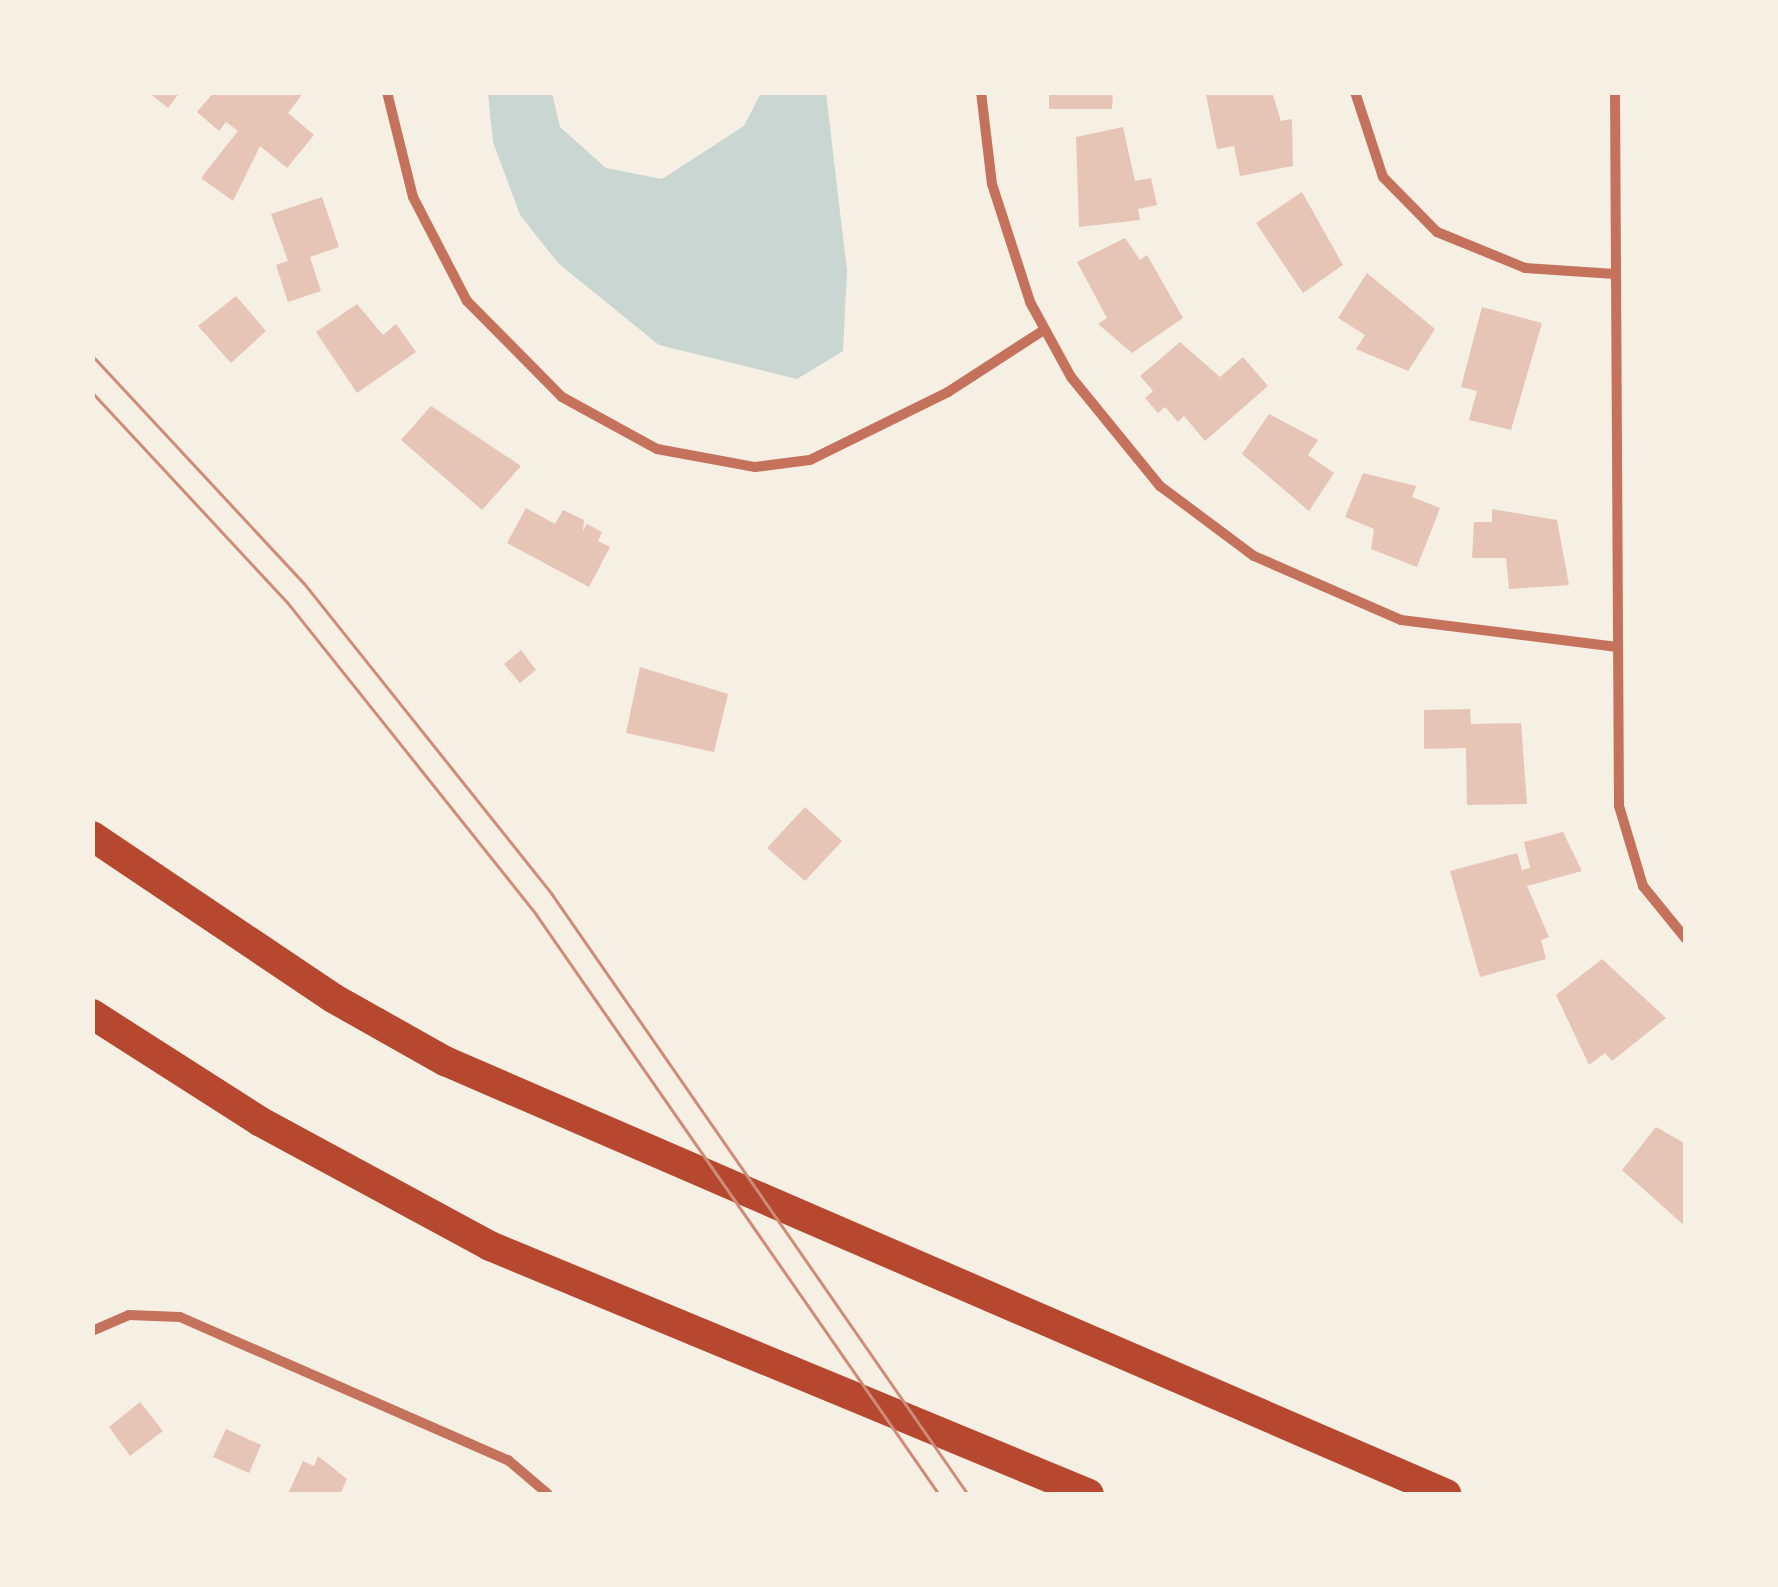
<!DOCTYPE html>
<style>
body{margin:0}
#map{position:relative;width:1778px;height:1587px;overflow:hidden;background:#f6efe4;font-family:Poppins,sans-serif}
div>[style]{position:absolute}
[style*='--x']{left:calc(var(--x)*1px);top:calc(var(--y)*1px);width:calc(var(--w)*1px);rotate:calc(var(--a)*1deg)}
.water>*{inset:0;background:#c9d6d2}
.building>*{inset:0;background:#e6c5b7}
.minor>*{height:10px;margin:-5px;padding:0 5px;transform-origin:5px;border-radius:5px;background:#c5725c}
.motorway>*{height:30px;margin:-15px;padding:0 15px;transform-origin:15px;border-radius:15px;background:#b5482f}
.tram>*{height:2.5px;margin:-1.25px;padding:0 1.25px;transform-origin:1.25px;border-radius:1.25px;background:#cf8b77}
span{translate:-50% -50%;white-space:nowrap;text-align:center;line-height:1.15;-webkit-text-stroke:8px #f6efe4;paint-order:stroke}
.frame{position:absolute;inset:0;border:95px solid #f6efe4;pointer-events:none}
</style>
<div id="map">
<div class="water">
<div style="clip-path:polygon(488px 93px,552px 93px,560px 127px,606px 168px,662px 179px,744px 126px,761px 93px,826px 93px,847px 271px,843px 351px,797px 379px,659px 345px,559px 264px,520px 215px,493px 142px)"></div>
</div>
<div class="building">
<div style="clip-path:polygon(148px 92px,180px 92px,168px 108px)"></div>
<div style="clip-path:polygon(214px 92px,304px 92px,288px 113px,314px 135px,287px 168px,260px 146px,233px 201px,201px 178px,238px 131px,226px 122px,219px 131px,197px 112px)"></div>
<div style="clip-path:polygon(1049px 92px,1113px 92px,1112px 109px,1049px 109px)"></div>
<div style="clip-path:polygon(1272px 92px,1281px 121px,1292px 119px,1293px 166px,1240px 176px,1234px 146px,1217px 149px,1206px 95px)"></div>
<div style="clip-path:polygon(1123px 127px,1135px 181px,1151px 178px,1157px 205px,1138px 209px,1140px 220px,1079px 227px,1076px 137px)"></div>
<div style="clip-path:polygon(1302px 192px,1343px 265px,1303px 293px,1256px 223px)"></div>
<div style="clip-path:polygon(322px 197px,339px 247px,310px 257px,321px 291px,288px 302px,276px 265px,288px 261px,271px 214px)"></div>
<div style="clip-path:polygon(1125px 238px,1140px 260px,1147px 255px,1183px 318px,1132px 353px,1098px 324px,1107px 318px,1077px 262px)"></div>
<div style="clip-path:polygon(1367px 273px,1435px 329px,1408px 371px,1356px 349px,1365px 335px,1338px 318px)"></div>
<div style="clip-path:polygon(236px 296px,266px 331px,231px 363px,198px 326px)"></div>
<div style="clip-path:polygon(357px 304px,383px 335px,396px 324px,416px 352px,357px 393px,316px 332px)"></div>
<div style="clip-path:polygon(1482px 307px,1542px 323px,1511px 430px,1469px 420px,1477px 391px,1461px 387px)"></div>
<div style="clip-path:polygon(1180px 342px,1220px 377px,1243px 357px,1268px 386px,1205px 441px,1184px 416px,1178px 422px,1165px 407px,1158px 413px,1145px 398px,1153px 391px,1140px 376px)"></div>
<div style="clip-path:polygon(431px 406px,521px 466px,482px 510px,401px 440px)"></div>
<div style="clip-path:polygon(1269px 414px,1318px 440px,1308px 455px,1334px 473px,1309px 511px,1242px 454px)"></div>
<div style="clip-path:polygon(1363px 473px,1416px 486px,1412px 497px,1440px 508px,1417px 567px,1371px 549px,1374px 529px,1345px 517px)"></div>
<div style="clip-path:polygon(526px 508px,555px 524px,563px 510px,584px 520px,583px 531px,587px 524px,602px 532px,598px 541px,610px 547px,589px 587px,507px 543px)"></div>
<div style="clip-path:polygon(1492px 509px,1557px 520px,1569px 585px,1509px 589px,1506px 558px,1472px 558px,1474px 522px,1492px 522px)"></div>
<div style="clip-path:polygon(521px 650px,536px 670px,520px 683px,504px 664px)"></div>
<div style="clip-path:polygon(640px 667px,728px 694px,714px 752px,626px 733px)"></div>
<div style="clip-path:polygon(1470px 709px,1471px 724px,1521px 723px,1527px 804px,1467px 805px,1466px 748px,1424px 749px,1424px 710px)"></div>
<div style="clip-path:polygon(805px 807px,842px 841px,805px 881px,767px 848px)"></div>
<div style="clip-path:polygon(1563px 832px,1582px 871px,1527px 886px,1549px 937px,1541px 940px,1546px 959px,1480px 977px,1450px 871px,1517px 853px,1522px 870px,1530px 868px,1524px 842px)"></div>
<div style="clip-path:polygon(1602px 959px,1666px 1018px,1612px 1061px,1605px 1053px,1589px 1065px,1556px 995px)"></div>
<div style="clip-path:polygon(1656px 1127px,1686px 1144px,1686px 1227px,1622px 1170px)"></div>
<div style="clip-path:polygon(140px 1402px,163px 1431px,130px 1456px,109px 1427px)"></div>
<div style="clip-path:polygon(226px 1429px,261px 1445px,249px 1473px,213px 1457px)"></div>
<div style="clip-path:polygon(318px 1456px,347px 1479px,340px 1494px,288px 1494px,303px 1461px,314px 1466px)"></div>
</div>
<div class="minor">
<div style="--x:387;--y:92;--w:108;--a:76.1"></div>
<div style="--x:413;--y:197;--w:117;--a:62.6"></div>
<div style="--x:467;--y:301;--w:135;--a:45.3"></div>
<div style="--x:562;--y:397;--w:108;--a:28.7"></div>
<div style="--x:657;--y:449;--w:100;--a:10.4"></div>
<div style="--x:755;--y:467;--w:55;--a:-7.3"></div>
<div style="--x:810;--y:460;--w:154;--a:-26.2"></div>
<div style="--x:948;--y:392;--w:114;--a:-32.9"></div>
<div style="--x:981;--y:92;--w:93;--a:83.2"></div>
<div style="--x:992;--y:184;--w:124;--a:72.1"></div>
<div style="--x:1030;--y:302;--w:85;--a:61.3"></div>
<div style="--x:1071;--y:377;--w:141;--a:50.8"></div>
<div style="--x:1160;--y:486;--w:117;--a:36.7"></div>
<div style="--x:1254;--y:556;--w:160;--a:23.5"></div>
<div style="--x:1401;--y:620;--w:218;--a:7.1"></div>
<div style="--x:1355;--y:92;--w:89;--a:71.8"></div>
<div style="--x:1383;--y:177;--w:77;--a:45.5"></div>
<div style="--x:1437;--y:232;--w:95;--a:22.2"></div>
<div style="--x:1525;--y:268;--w:90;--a:3.8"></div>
<div style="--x:1615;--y:92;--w:714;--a:89.68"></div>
<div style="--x:1619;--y:806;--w:84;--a:73.3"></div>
<div style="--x:1643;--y:886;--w:68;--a:50.9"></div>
<div style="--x:92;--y:1331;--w:40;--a:-23.4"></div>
<div style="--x:129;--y:1315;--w:51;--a:2.2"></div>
<div style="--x:180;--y:1317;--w:358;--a:23.6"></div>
<div style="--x:508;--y:1460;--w:52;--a:40.4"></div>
</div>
<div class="motorway">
<div style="--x:92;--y:836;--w:290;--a:33.9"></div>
<div style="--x:333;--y:998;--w:129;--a:29.4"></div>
<div style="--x:445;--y:1061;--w:1091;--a:23.39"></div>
<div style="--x:92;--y:1014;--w:198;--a:32.6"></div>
<div style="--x:259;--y:1121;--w:263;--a:28.4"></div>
<div style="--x:490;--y:1246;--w:648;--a:22.49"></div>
</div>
<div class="tram">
<div style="--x:92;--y:355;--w:311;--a:47.1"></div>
<div style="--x:304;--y:583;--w:398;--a:51.4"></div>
<div style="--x:552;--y:894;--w:730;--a:55.27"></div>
<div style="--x:92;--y:392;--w:288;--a:47.1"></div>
<div style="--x:288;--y:603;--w:398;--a:51.4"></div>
<div style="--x:536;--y:914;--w:706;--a:55.21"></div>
</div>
<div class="frame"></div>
</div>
